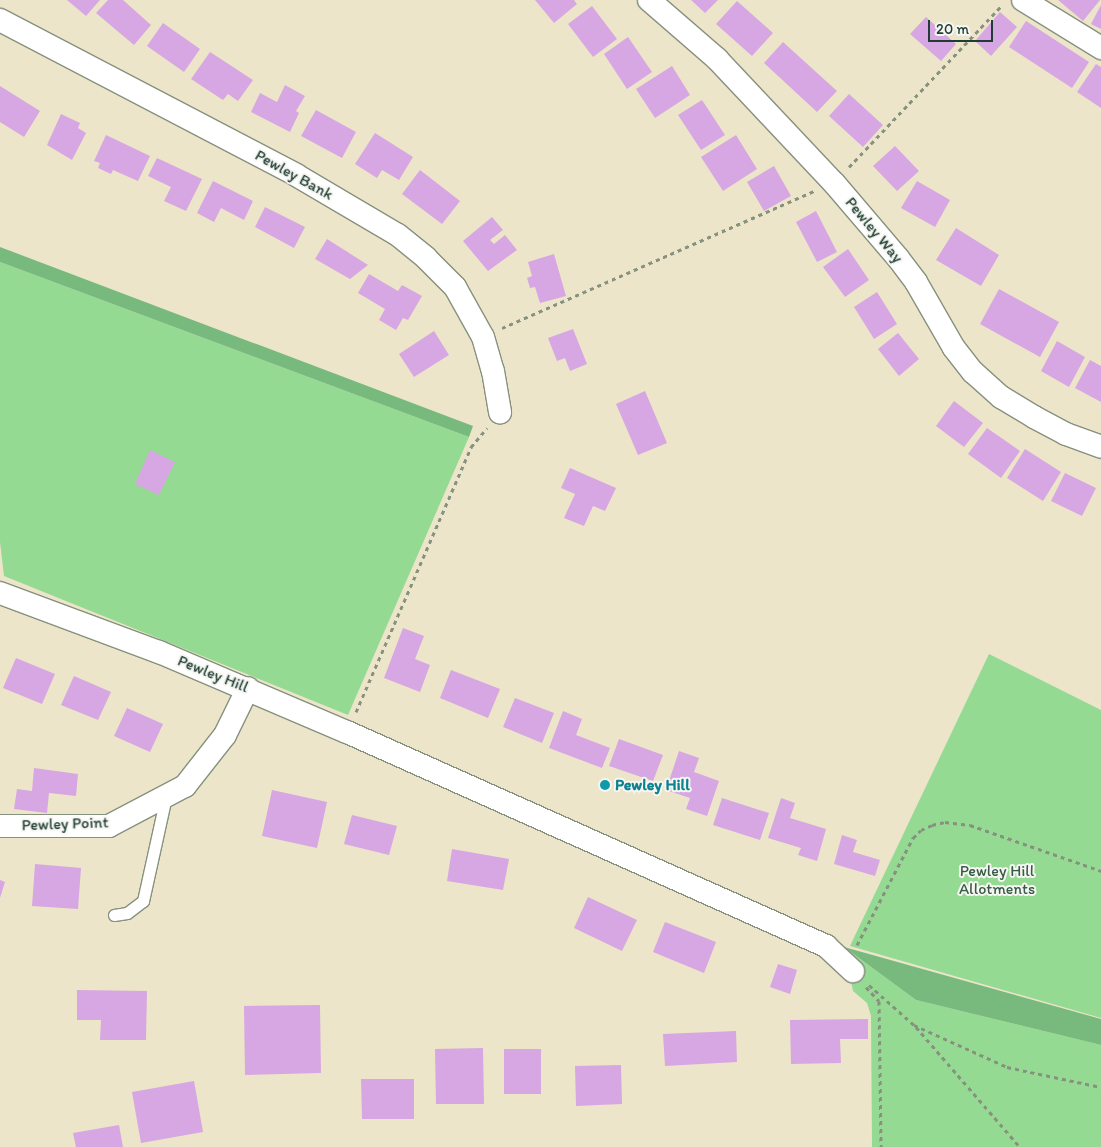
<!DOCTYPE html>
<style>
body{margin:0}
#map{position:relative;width:1101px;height:1147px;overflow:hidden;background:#ede5c9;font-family:Itim,sans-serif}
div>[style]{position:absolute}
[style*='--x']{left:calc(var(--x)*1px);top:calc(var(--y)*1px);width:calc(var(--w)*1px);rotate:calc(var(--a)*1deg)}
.green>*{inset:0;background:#95da93}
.forest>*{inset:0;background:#78ba7d}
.building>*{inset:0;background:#d6a7e2}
.path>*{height:3px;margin-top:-1.5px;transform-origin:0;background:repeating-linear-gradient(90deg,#86917e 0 4px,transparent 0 8px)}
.roads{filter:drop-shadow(1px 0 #86917e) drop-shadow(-1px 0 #86917e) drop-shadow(0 1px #86917e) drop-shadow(0 -1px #86917e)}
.lane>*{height:11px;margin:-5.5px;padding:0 5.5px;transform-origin:5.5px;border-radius:5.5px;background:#fff}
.street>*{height:22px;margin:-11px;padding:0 11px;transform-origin:11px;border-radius:11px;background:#fff}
.dots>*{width:14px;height:14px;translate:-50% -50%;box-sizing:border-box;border:2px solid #f6f6f2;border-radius:50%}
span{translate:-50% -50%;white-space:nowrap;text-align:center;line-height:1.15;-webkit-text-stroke:4px #f6f6f2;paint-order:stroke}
.street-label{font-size:16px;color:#1f3d34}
.culture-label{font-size:16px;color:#0d838f;font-weight:700}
.left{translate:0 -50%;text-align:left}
.park-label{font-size:16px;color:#375c47}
.scale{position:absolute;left:928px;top:20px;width:65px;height:22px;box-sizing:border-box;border:2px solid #1f3d34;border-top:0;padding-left:6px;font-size:15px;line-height:18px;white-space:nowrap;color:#1f3d34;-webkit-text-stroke:4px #f6f6f2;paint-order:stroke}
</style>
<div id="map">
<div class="green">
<div style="clip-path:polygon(0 262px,469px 437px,348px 715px,4px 576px,0 542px)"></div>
<div style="clip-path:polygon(989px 654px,1101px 710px,1101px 1018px,850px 946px)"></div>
<div style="clip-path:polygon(844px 947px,916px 1000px,1101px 1045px,1101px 1147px,872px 1147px,871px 1016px,867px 1003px,853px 991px)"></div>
</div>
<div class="forest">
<div style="clip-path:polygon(0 247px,473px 426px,469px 437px,0 262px)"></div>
<div style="clip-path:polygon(844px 947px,1101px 1019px,1101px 1045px,916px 1000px)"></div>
</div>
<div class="building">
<div style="clip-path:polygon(67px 0,100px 0,86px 16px)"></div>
<div style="clip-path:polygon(108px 0,123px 0,151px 25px,134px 45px,96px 13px)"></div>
<div style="clip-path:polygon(535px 0,574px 0,577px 4px,554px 23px)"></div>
<div style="clip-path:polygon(691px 0,718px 0,705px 13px)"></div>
<div style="clip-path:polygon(1058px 0,1100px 0,1083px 21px)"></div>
<div style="clip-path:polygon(737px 1px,773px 33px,752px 56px,716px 24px)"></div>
<div style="clip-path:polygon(1101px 5px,1101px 29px,1091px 24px)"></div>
<div style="clip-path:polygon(592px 6px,617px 39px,593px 57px,568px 24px)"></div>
<div style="clip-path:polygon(1000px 12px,1017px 27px,991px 56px,975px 41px)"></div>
<div style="clip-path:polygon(926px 17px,956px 44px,941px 61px,910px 34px)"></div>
<div style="clip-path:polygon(1026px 21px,1089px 62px,1072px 88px,1009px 47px)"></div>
<div style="clip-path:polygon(163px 23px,200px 49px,184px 72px,147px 46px)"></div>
<div style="clip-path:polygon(628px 37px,652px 72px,627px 89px,604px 54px)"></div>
<div style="clip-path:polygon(783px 42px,837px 91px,817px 112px,764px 63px)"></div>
<div style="clip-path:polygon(210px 52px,253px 80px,238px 101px,228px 94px,223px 100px,191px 79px)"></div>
<div style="clip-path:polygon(1096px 64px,1101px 67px,1101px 108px,1077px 92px)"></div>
<div style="clip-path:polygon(672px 66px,690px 95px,655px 118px,636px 89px)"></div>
<div style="clip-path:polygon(285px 85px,305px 96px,296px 111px,299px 113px,290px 132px,251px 112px,260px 93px,277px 102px)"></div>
<div style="clip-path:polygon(0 86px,40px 111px,24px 137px,0 122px)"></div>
<div style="clip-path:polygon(849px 94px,883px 125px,863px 147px,829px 116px)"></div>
<div style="clip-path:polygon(702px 100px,725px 135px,701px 150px,678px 115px)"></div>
<div style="clip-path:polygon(316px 110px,356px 132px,342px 158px,301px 136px)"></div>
<div style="clip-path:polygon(61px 114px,80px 123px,78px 128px,86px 133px,72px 160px,47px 145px)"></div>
<div style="clip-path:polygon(375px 133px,413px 157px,399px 180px,382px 170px,377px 178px,355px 164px)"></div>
<div style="clip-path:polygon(106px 135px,150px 156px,138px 181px,113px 170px,111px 174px,98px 168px,100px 163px,94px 161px)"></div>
<div style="clip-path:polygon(736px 135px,757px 169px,723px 191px,701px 157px)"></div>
<div style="clip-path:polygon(895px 146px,919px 171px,897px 191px,873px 166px)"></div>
<div style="clip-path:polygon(157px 158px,202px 179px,186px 211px,164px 201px,171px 187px,148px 176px)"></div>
<div style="clip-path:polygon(774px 166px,791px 196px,764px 211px,747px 182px)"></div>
<div style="clip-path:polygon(420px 170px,460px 201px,442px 224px,402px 194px)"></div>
<div style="clip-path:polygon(213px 181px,253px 201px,244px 220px,221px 208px,214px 222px,197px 213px)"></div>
<div style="clip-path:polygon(917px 181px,950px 200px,935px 227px,901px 208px)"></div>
<div style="clip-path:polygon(265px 207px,305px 227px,294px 248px,255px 227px)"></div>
<div style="clip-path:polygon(816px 211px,837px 252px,817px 262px,796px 222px)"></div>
<div style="clip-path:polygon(492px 217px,503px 230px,490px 240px,494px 244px,505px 235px,517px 250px,488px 271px,463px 241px)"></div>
<div style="clip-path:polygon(956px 228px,999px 255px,981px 286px,936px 260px)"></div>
<div style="clip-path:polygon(327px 239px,368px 265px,350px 279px,315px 259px)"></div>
<div style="clip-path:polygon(848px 249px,869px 280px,845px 297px,823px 267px)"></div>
<div style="clip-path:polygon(554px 254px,566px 296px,540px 303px,535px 287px,530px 288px,527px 278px,532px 276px,528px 262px)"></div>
<div style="clip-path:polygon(369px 274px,398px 291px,402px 285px,422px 296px,408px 320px,403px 318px,396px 330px,379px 320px,385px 309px,358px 293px)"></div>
<div style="clip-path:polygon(999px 289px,1059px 322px,1040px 357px,980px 324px)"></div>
<div style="clip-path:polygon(877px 292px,897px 324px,874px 339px,854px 307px)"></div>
<div style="clip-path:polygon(573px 329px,587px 364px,570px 371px,565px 358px,557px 361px,548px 338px)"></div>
<div style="clip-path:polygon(434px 331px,449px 355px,414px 377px,399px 354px)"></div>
<div style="clip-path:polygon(898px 333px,919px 359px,899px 376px,878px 349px)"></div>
<div style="clip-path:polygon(1057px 341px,1085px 357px,1069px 387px,1041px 371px)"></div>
<div style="clip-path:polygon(1090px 360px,1101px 366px,1101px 402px,1075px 388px)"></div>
<div style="clip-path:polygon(645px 391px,667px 443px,638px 455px,616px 404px)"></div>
<div style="clip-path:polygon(954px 401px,983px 423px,964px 447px,936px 426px)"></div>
<div style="clip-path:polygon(987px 428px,1020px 451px,1001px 478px,968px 454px)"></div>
<div style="clip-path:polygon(1025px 449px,1061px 472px,1043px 501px,1007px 478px)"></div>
<div style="clip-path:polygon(150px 450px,175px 462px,159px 495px,135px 484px)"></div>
<div style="clip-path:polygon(570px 468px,616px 488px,605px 511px,593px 506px,584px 526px,564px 518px,575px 494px,561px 488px)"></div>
<div style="clip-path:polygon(1065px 473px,1096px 488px,1082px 516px,1051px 501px)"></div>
<div style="clip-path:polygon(403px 628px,424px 636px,415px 659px,430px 665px,420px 692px,384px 678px)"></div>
<div style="clip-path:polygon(16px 658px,55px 674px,42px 704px,3px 688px)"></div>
<div style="clip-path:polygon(451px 670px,500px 689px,488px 718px,440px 698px)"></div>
<div style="clip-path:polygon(74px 676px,111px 692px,98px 720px,61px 705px)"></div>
<div style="clip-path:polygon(515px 698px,554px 713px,542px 743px,503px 727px)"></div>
<div style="clip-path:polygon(127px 708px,163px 724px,150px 752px,114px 736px)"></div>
<div style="clip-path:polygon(563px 711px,582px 719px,576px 735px,610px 748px,602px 768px,549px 748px)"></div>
<div style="clip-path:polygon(619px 739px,663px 755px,653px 781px,609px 766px)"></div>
<div style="clip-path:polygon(679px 751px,699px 758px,694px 772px,719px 781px,707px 816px,686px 809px,690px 798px,666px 790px)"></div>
<div style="clip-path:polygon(34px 768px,78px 774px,76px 796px,49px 793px,47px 813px,14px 809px,17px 789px,32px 791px)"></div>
<div style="clip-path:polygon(272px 790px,327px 802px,317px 848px,262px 836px)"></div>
<div style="clip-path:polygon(722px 798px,769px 813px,760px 840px,713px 825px)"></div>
<div style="clip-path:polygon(781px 798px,795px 803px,790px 818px,826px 829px,817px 861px,798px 855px,801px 848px,768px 838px)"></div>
<div style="clip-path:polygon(352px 815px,397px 826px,389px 855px,344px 844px)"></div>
<div style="clip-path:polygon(842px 835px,857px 840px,853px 852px,880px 860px,875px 876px,834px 864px)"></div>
<div style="clip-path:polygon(452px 849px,509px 859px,503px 890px,447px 881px)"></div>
<div style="clip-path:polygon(35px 864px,81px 868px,78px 909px,32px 906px)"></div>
<div style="clip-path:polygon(0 880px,5px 882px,0 898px)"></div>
<div style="clip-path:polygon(588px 897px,637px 920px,622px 951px,574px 928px)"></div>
<div style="clip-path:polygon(665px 922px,716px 942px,704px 973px,653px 952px)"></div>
<div style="clip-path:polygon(778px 964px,797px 970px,790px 994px,770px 987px)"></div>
<div style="clip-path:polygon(77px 990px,147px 991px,146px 1040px,100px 1040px,101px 1020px,77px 1020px)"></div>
<div style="clip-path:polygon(320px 1005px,321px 1073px,245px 1075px,244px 1006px)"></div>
<div style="clip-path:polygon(868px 1019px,868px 1039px,840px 1039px,841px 1063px,791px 1064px,790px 1020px)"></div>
<div style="clip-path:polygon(736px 1031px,737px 1062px,665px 1066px,663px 1034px)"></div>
<div style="clip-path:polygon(483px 1048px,484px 1104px,436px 1104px,435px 1049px)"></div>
<div style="clip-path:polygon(504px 1049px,541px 1049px,541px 1094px,504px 1094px)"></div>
<div style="clip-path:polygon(621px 1065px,622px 1104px,576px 1106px,575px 1066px)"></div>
<div style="clip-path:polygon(361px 1079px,414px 1079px,414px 1119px,362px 1119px)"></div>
<div style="clip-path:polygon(194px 1081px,203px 1132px,141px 1143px,132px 1092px)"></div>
<div style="clip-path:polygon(119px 1125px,123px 1147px,76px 1147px,73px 1133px)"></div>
</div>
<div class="path">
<div style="--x:849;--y:167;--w:224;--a:-46.6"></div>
<div style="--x:502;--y:328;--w:341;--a:-23.7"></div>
<div style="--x:356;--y:712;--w:289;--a:-66.5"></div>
<div style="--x:471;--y:447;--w:25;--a:-50"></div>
<div style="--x:857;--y:945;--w:121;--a:-62.4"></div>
<div style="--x:913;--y:838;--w:11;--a:-45"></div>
<div style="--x:921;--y:830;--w:12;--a:-24"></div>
<div style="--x:932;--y:825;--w:13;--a:-13"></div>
<div style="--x:945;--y:822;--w:25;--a:7"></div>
<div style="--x:970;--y:825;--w:139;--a:19.3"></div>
<div style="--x:869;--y:985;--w:60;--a:41.6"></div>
<div style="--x:914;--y:1025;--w:102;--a:24.3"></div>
<div style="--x:1007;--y:1067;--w:96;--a:12"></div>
<div style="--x:866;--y:987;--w:19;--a:47"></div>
<div style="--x:879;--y:1001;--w:146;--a:89.2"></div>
<div style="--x:916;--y:1027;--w:159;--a:49.1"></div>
</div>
<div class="roads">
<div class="lane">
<div style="--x:114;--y:915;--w:13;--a:-9"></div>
<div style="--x:127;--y:913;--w:20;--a:-37"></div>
<div style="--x:143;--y:901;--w:107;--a:-77.6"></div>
</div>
<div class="street">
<div style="--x:649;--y:0;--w:90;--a:40.9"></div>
<div style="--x:717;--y:59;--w:170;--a:46.7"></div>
<div style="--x:834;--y:183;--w:99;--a:49.5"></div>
<div style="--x:898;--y:258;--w:30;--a:53"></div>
<div style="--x:916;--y:282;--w:76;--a:60.1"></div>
<div style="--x:954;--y:348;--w:31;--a:52"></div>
<div style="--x:973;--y:372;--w:38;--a:42"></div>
<div style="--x:1001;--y:397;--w:39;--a:31"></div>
<div style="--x:1034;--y:417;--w:36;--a:28"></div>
<div style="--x:1066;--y:434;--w:37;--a:20"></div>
<div style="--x:1023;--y:0;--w:92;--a:31.6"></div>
<div style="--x:0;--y:20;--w:334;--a:27.6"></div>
<div style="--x:296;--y:175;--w:118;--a:30.5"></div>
<div style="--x:398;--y:235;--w:36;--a:39"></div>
<div style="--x:426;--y:258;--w:41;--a:45"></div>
<div style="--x:455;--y:287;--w:57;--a:60.8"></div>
<div style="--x:483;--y:337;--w:35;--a:74"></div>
<div style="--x:493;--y:371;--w:42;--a:80.3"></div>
<div style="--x:0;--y:593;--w:170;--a:20.4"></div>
<div style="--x:159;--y:652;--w:204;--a:23.1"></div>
<div style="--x:347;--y:732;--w:525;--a:24.07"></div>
<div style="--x:826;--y:946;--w:37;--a:43"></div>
<div style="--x:0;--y:826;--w:109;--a:0"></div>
<div style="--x:109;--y:826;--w:86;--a:-27.8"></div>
<div style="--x:185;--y:786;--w:65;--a:-51.9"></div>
<div style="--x:225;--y:735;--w:52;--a:-63.9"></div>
</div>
</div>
<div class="dots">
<div style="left:605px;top:785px;background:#0f9aa8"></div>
</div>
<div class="street-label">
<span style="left:294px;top:175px;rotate:29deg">Pewley Bank</span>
<span style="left:874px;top:230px;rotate:50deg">Pewley Way</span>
<span style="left:213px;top:674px;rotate:22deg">Pewley Hill</span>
<span style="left:65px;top:824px;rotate:-2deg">Pewley Point</span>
</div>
<div class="culture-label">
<span class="left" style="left:615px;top:785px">Pewley Hill</span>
</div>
<div class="park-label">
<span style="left:997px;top:880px">Pewley Hill<br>Allotments</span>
</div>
<div class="scale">20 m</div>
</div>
